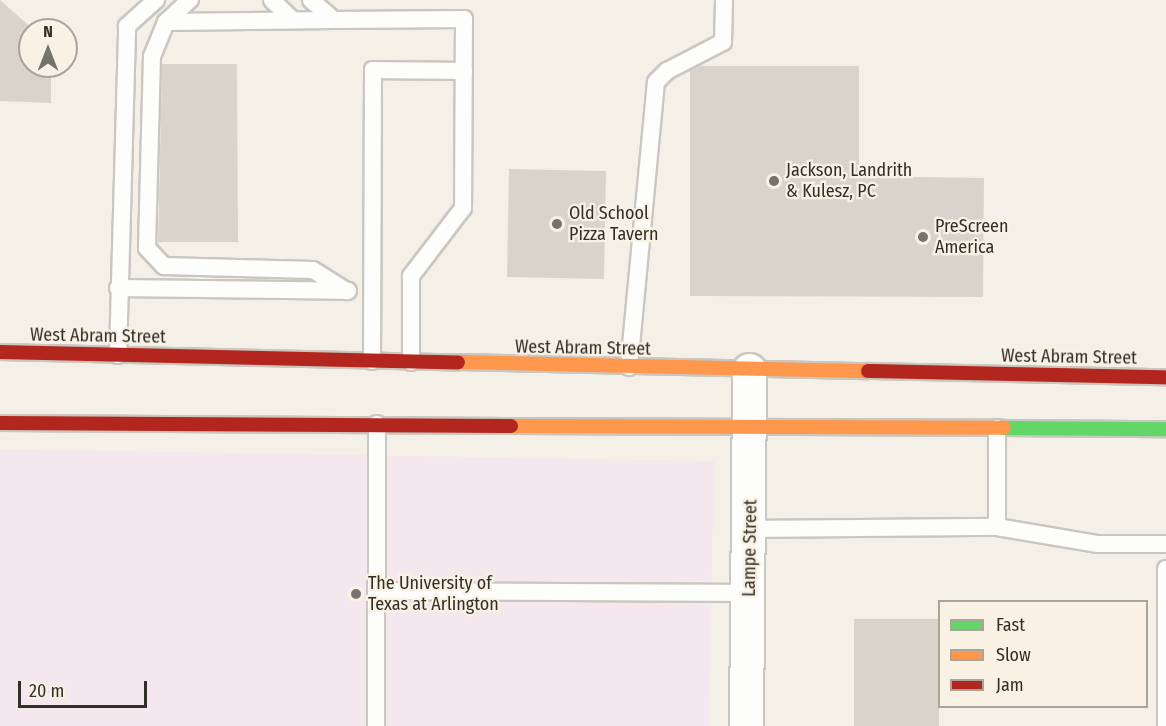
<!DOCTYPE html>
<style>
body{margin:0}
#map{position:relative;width:1166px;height:726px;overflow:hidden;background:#f4f0e8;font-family:"Fira Sans Condensed",sans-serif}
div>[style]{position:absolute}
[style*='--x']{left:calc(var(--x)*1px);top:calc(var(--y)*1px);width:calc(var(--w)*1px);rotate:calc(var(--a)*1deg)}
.education>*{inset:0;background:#f4e8ee}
.building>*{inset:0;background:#dad3cc}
.roads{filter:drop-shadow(2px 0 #cac7c1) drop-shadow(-2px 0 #cac7c1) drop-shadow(0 2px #cac7c1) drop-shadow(0 -2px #cac7c1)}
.lane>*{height:16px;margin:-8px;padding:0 8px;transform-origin:8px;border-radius:8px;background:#fdfdfc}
.street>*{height:33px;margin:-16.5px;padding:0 16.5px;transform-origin:16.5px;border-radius:16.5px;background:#fdfdfc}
.fast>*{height:14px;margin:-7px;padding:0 7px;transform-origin:7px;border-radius:7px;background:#63d668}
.slow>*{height:14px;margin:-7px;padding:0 7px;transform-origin:7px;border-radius:7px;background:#ff974d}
.jam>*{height:14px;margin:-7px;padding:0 7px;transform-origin:7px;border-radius:7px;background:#b3261e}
.dots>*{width:16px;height:16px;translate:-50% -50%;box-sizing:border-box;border:3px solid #f9f1e3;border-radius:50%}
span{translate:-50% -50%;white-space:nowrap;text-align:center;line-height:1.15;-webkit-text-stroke:4.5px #f9f1e3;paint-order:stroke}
.poi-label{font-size:18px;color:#322f2a}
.left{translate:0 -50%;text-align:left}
.street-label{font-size:18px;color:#322f2a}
.legend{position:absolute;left:938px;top:600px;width:210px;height:108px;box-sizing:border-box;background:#f9f1e3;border:2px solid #a9a399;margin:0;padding:8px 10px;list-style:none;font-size:18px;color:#322f2a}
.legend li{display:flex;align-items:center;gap:12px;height:30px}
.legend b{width:30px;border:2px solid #a9a399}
.north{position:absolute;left:18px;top:18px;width:60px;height:60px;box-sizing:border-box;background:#f9f1e3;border:2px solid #a9a399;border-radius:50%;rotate:0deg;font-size:16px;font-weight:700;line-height:24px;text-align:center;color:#322f2a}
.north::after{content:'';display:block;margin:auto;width:21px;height:27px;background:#76736c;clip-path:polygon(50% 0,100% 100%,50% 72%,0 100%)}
.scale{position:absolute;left:18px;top:681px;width:129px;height:27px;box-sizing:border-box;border:3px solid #322f2a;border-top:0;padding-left:8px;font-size:18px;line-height:21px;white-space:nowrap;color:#322f2a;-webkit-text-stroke:4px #f9f1e3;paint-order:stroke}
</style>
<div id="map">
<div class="education">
<div style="clip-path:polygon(0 449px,714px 461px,709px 726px,0 726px)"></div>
</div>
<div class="building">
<div style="clip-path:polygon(0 0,34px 30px,30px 30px,30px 66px,51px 66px,51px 103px,0 101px)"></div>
<div style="clip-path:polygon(162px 64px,237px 64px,238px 242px,158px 242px)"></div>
<div style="clip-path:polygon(700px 66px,859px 66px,859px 176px,984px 178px,983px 297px,690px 296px,690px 71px)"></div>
<div style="clip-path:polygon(509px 169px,606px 171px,604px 279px,507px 277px)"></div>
<div style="clip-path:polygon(854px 619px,939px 619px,939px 726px,854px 726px)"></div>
</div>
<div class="roads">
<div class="lane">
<div style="--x:272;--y:0;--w:29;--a:44"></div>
<div style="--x:311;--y:0;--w:30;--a:41"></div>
<div style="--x:334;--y:20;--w:130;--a:-0.4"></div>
<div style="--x:464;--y:19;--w:189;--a:90.3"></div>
<div style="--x:463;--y:208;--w:86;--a:127.4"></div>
<div style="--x:411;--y:276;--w:86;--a:90"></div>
<div style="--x:334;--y:20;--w:168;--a:179.3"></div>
<div style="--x:166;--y:22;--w:37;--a:112"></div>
<div style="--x:152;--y:56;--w:192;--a:91.5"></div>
<div style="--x:147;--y:248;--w:25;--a:47"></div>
<div style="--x:164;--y:266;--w:149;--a:1.5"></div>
<div style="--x:313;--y:270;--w:40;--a:32"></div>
<div style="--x:166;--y:22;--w:33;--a:-43"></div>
<div style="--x:118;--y:288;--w:230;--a:0.7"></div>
<div style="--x:118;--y:355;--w:329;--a:-88.4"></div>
<div style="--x:127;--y:26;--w:39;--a:-42"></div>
<div style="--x:372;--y:361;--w:291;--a:-89.8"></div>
<div style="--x:373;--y:70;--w:91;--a:0.6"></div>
<div style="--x:629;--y:367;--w:286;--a:-84.6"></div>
<div style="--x:656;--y:82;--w:16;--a:-45"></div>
<div style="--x:667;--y:71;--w:63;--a:-27.4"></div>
<div style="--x:723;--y:42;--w:42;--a:-88.6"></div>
<div style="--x:997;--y:428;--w:99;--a:90"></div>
<div style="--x:997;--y:527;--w:101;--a:9.6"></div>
<div style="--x:1097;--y:544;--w:69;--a:0"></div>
<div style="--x:751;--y:529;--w:246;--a:-0.5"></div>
<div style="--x:377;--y:591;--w:372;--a:0.3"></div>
<div style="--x:376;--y:726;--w:302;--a:-89.8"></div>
<div style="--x:1166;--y:726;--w:157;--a:-90"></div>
</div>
<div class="street">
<div style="--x:746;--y:726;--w:356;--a:-89.5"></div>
</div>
<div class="fast">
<div style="--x:1004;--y:428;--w:162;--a:0.4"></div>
</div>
<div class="slow">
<div style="--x:458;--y:362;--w:410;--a:1.3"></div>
<div style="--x:511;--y:426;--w:493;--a:0.2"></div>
</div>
<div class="jam">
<div style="--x:0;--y:352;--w:458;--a:1.3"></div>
<div style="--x:868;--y:371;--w:298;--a:1.2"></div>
<div style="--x:0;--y:423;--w:511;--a:0.34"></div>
</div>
</div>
<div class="dots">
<div style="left:774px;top:181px;background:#76736c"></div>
<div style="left:557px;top:224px;background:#76736c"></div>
<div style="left:923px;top:237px;background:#76736c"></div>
<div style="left:356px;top:594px;background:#76736c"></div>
</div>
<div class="poi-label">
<span class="left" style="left:786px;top:181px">Jackson, Landrith<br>&amp; Kulesz, PC</span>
<span class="left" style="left:569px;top:224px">Old School<br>Pizza Tavern</span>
<span class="left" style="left:935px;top:237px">PreScreen<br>America</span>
<span class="left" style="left:368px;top:594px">The University of<br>Texas at Arlington</span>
</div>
<div class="street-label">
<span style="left:98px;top:336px;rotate:1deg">West Abram Street</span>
<span style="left:583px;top:348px;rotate:1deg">West Abram Street</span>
<span style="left:1069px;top:357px;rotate:1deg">West Abram Street</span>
<span style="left:750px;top:548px;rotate:-89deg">Lampe Street</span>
</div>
<ul class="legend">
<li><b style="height:8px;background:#63d668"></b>Fast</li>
<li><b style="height:8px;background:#ff974d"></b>Slow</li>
<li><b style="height:8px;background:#b3261e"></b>Jam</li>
</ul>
<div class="north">N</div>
<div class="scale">20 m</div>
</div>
